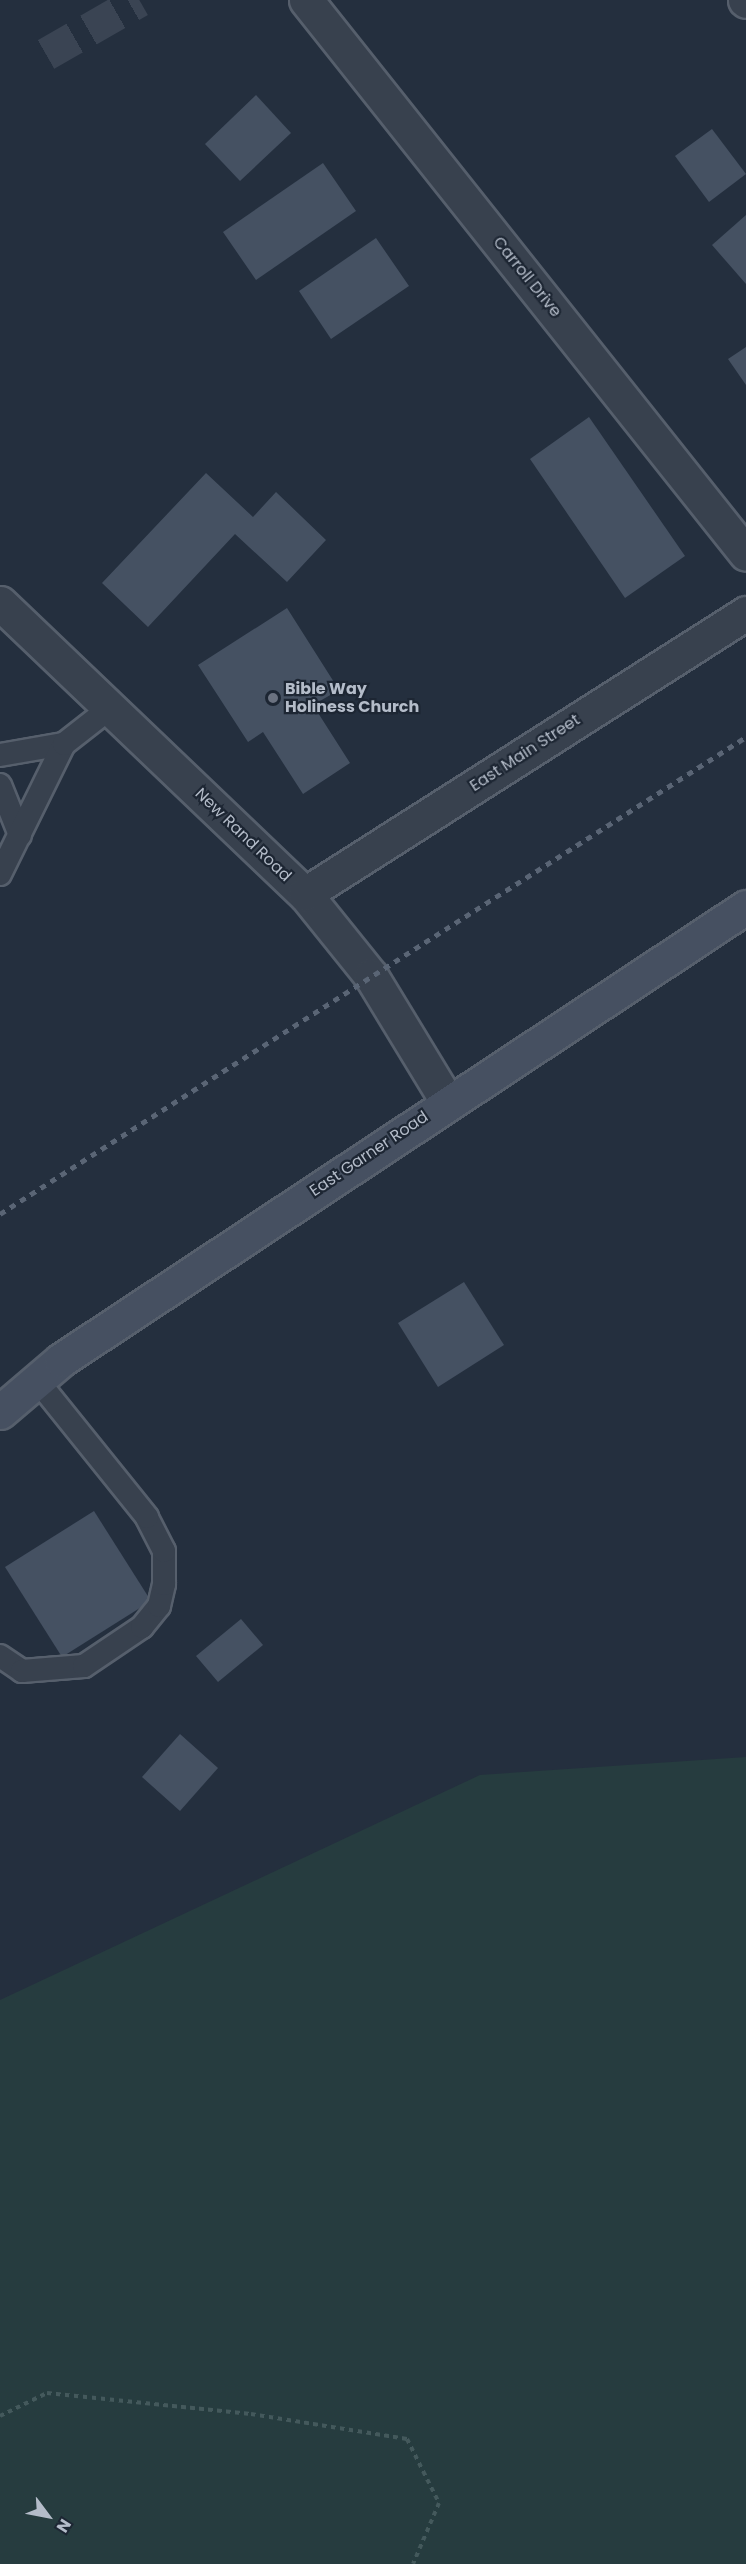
<!DOCTYPE html>
<style>
body{margin:0}
#map{position:relative;width:746px;height:2564px;overflow:hidden;background:#242f3e;font-family:Poppins,sans-serif}
div>[style]{position:absolute}
[style*='--x']{left:calc(var(--x)*1px);top:calc(var(--y)*1px);width:calc(var(--w)*1px);rotate:calc(var(--a)*1deg)}
.green>*{inset:0;background:#263c3f}
.building>*{inset:0;background:#455162}
.minor-tunnel>*{height:33px;margin-top:-16.5px;transform-origin:0;background:repeating-linear-gradient(90deg,#3a4453 0 33px,transparent 0 49px)}
.path>*{height:4px;margin-top:-2px;transform-origin:0;background:repeating-linear-gradient(90deg,#44595c 0 4.5px,transparent 0 9px)}
.roads{filter:drop-shadow(2px 0 #565f6c) drop-shadow(-2px 0 #565f6c) drop-shadow(0 2px #565f6c) drop-shadow(0 -2px #565f6c)}
.service>*{height:22px;margin:-11px;padding:0 11px;transform-origin:11px;border-radius:11px;background:#38414e}
.minor>*{height:33px;margin:-16.5px;padding:0 16.5px;transform-origin:16.5px;border-radius:16.5px;background:#38414e}
.tertiary>*{height:33px;margin:-16.5px;padding:0 16.5px;transform-origin:16.5px;border-radius:16.5px;background:#38414e}
.secondary>*{height:33px;margin:-16.5px;padding:0 16.5px;transform-origin:16.5px;border-radius:16.5px;background:#465061}
.rail>*{height:4.5px;margin-top:-2.25px;transform-origin:0;background:repeating-linear-gradient(90deg,#5a6575 0 6px,transparent 0 12px)}
.dots>*{width:16px;height:16px;translate:-50% -50%;box-sizing:border-box;border:3px solid #1d2633;border-radius:50%}
span{translate:-50% -50%;white-space:nowrap;text-align:center;line-height:1.15;-webkit-text-stroke:4.5px #1d2633;paint-order:stroke}
.street-label{font-size:16px;color:#b4bcc9}
.poi-label{font-size:16px;color:#b4bcc9;font-weight:700}
.left{translate:0 -50%;text-align:left}
.north{position:absolute;left:18px;top:2486px;width:60px;height:60px;-webkit-text-stroke:4px #1d2633;paint-order:stroke;rotate:122deg;font-size:16px;font-weight:700;line-height:24px;text-align:center;color:#b4bcc9}
.north::after{content:'';display:block;margin:auto;width:21px;height:27px;background:#b4bcc9;clip-path:polygon(50% 0,100% 100%,50% 72%,0 100%)}
</style>
<div id="map">
<div class="green">
<div style="clip-path:polygon(746px 1757px,746px 2564px,0 2564px,0 2000px,480px 1775px)"></div>
</div>
<div class="building">
<div style="clip-path:polygon(256px 95px,291px 133px,240px 181px,205px 144px)"></div>
<div style="clip-path:polygon(712px 129px,746px 174px,709px 202px,675px 156px)"></div>
<div style="clip-path:polygon(323px 163px,356px 211px,256px 280px,223px 232px)"></div>
<div style="clip-path:polygon(746px 215px,746px 284px,712px 245px)"></div>
<div style="clip-path:polygon(376px 238px,409px 286px,331px 339px,299px 291px)"></div>
<div style="clip-path:polygon(746px 347px,746px 385px,728px 359px)"></div>
<div style="clip-path:polygon(589px 417px,685px 556px,625px 598px,530px 459px)"></div>
<div style="clip-path:polygon(206px 473px,253px 517px,276px 492px,326px 540px,287px 582px,235px 534px,148px 627px,102px 583px)"></div>
<div style="clip-path:polygon(287px 608px,339px 690px,313px 705px,350px 763px,303px 794px,263px 732px,248px 742px,198px 665px)"></div>
<div style="clip-path:polygon(464px 1282px,504px 1345px,438px 1387px,398px 1323px)"></div>
<div style="clip-path:polygon(94px 1511px,151px 1601px,62px 1657px,5px 1567px)"></div>
<div style="clip-path:polygon(241px 1619px,263px 1645px,218px 1682px,196px 1656px)"></div>
<div style="clip-path:polygon(180px 1734px,218px 1768px,180px 1811px,142px 1777px)"></div>
</div>
<div class="minor-tunnel">
<div style="--x:46;--y:54;--w:108;--a:-29.9"></div>
</div>
<div class="path">
<div style="--x:0;--y:2416;--w:52;--a:-26.1"></div>
<div style="--x:47;--y:2393;--w:205;--a:5.9"></div>
<div style="--x:251;--y:2414;--w:158;--a:9.1"></div>
<div style="--x:407;--y:2439;--w:72;--a:63.4"></div>
<div style="--x:439;--y:2503;--w:66;--a:113.1"></div>
</div>
<div class="roads">
<div class="service">
<div style="--x:0;--y:755;--w:65;--a:-9.8"></div>
<div style="--x:0;--y:785;--w:54;--a:68.2"></div>
<div style="--x:0;--y:874;--w:145;--a:-63.8"></div>
<div style="--x:64;--y:744;--w:58;--a:-38"></div>
<div style="--x:0;--y:1656;--w:27;--a:34"></div>
<div style="--x:22;--y:1671;--w:62;--a:-4.6"></div>
<div style="--x:84;--y:1666;--w:70;--a:-33.9"></div>
<div style="--x:142;--y:1627;--w:27;--a:-51"></div>
<div style="--x:159;--y:1606;--w:23;--a:-77"></div>
<div style="--x:164;--y:1584;--w:33;--a:-90"></div>
<div style="--x:164;--y:1551;--w:38;--a:-117"></div>
<div style="--x:147;--y:1517;--w:176;--a:-128.8"></div>
</div>
<div class="minor">
<div style="--x:306;--y:0;--w:707;--a:51.54"></div>
<div style="--x:745;--y:0;--w:1;--a:45"></div>
</div>
<div class="tertiary">
<div style="--x:0;--y:603;--w:422;--a:43.7"></div>
<div style="--x:305;--y:894;--w:105;--a:51.2"></div>
<div style="--x:371;--y:976;--w:146;--a:58.7"></div>
<div style="--x:305;--y:894;--w:523;--a:-32.5"></div>
</div>
<div class="secondary">
<div style="--x:0;--y:1412;--w:80;--a:-40.4"></div>
<div style="--x:61;--y:1360;--w:821;--a:-33.48"></div>
</div>
</div>
<div class="rail">
<div style="--x:0;--y:1214;--w:885;--a:-32.6"></div>
</div>
<div class="dots">
<div style="left:273px;top:698px;background:#6b7280"></div>
</div>
<div class="street-label">
<span style="left:527px;top:277px;rotate:51deg">Carroll Drive</span>
<span style="left:525px;top:753px;rotate:-33deg">East Main Street</span>
<span style="left:243px;top:835px;rotate:44deg">New Rand Road</span>
<span style="left:369px;top:1154px;rotate:-34deg">East Garner Road</span>
</div>
<div class="poi-label">
<span class="left" style="left:285px;top:698px">Bible Way<br>Holiness Church</span>
</div>
<div class="north">N</div>
</div>
